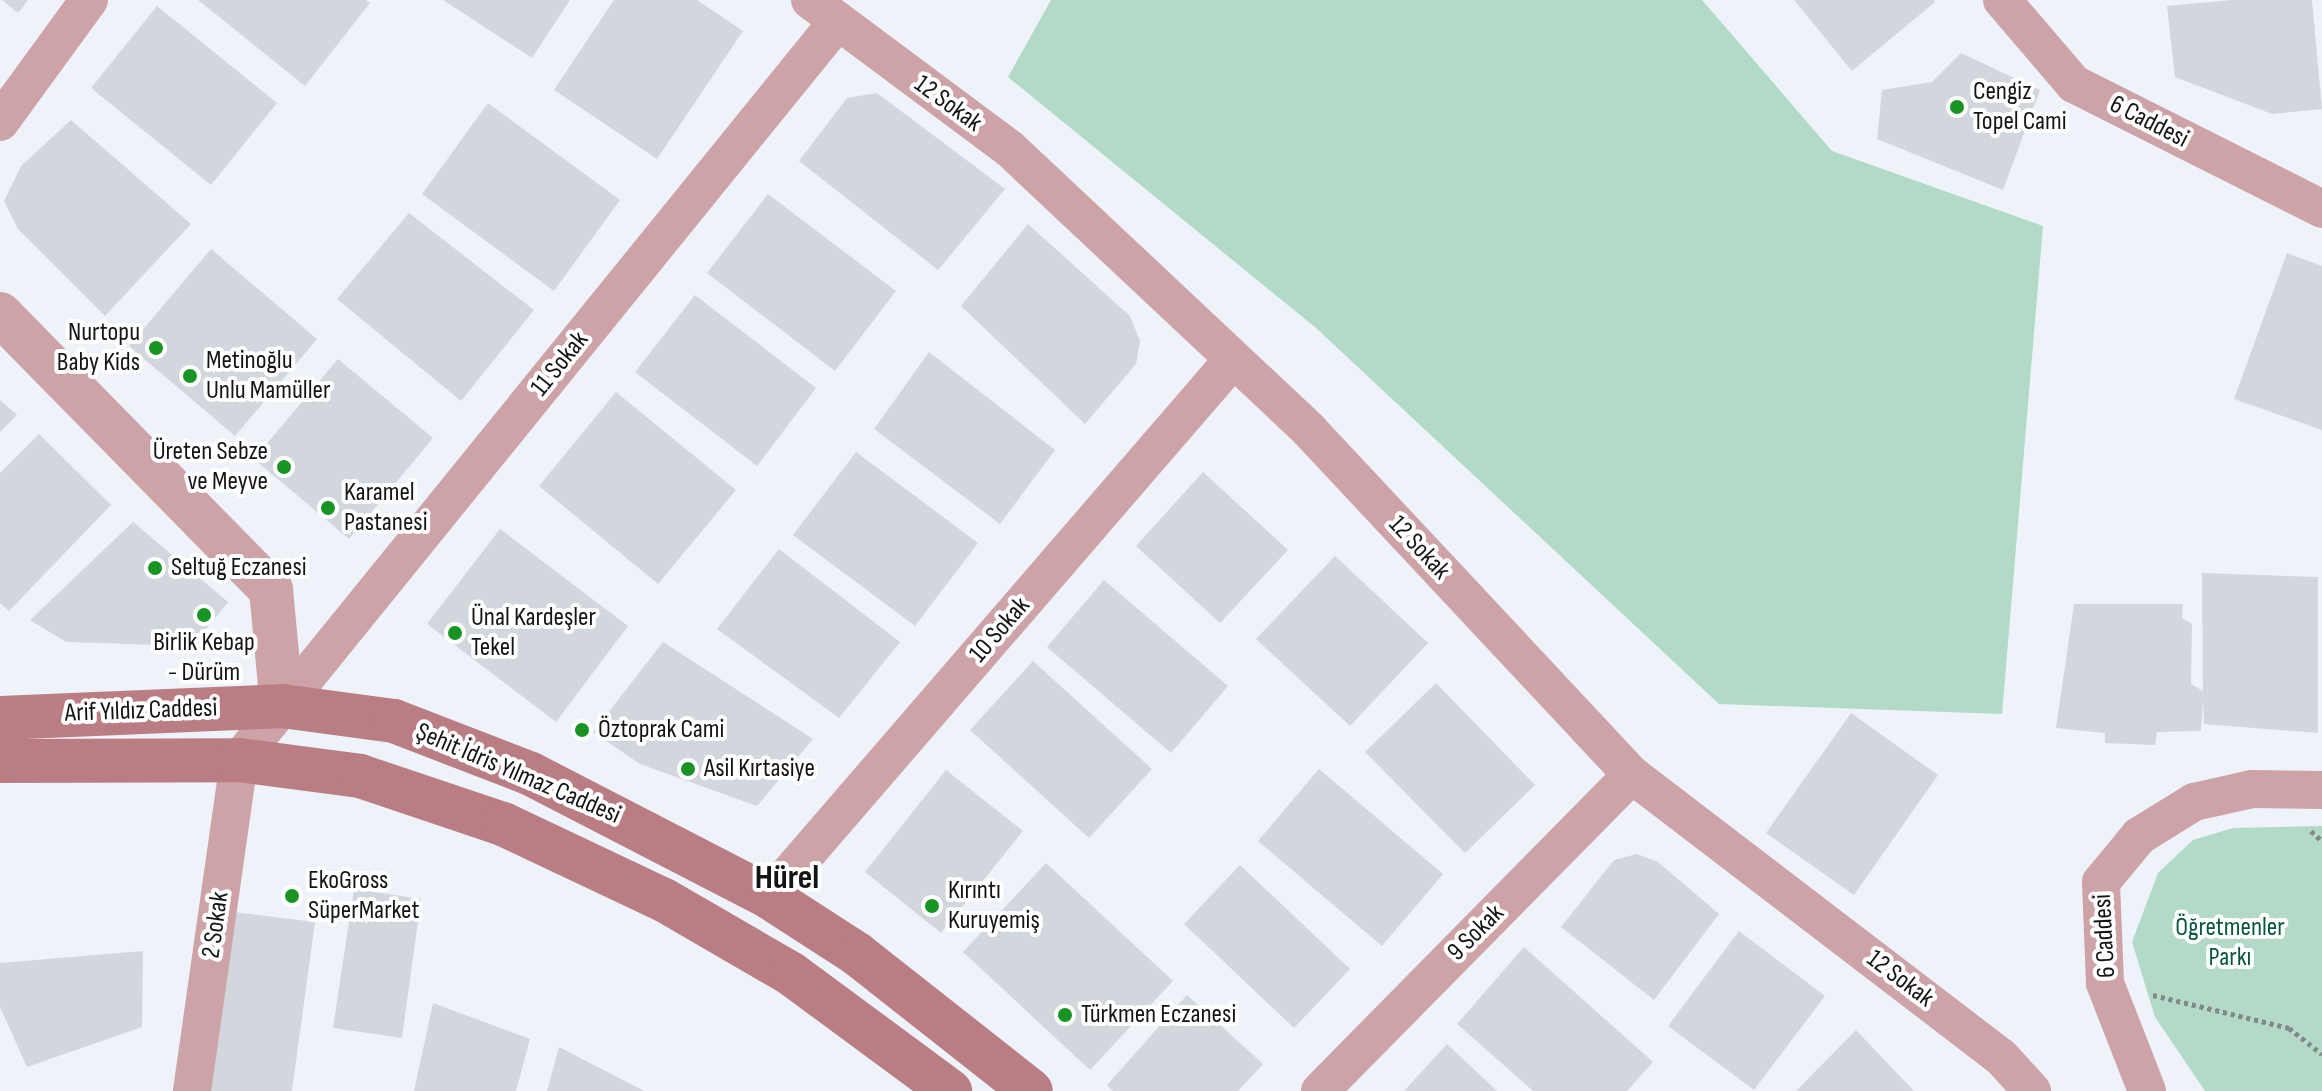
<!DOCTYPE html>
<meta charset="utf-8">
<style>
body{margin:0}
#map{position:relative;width:2322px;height:1091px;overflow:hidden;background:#edf3f9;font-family:"Sofia Sans Condensed",sans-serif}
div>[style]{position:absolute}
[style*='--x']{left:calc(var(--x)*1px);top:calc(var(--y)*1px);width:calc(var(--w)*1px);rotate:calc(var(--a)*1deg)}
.green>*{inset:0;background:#b3dac7}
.building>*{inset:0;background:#d2d7de}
.path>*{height:5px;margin-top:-2.5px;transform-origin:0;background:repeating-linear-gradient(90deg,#84888c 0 4px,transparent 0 8px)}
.minor>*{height:38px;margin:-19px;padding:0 19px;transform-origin:19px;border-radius:19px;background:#cea3a8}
.tertiary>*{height:44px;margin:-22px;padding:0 22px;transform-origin:22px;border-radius:22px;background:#cea3a8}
.secondary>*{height:44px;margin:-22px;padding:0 22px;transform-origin:22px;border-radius:22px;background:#ba7d84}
.dots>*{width:22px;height:22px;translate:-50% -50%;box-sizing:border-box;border:4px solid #fff;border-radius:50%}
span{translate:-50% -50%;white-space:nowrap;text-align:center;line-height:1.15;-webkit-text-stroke:8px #fff;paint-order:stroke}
.poi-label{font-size:26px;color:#121416}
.left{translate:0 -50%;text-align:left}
.right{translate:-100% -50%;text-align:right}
.street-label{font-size:26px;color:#121416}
.park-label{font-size:26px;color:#08563c}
.district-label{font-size:34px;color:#121416;font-weight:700}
</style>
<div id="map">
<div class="green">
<div style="clip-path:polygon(1051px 0,1702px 0,1832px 151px,2043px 226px,2002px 714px,1719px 704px,1316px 328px,1008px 77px)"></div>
<div style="clip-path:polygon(2322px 826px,2322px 1091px,2205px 1091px,2155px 1017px,2132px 942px,2158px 873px,2193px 840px,2233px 828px)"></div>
</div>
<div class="building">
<div style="clip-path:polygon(2px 0,28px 0,18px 13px)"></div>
<div style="clip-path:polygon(198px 0,366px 0,370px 3px,305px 86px)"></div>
<div style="clip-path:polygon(443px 0,570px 0,532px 58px)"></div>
<div style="clip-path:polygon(614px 0,697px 0,743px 31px,657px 159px,554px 90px)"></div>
<div style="clip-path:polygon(1794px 0,1934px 0,1935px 2px,1852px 71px)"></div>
<div style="clip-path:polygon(2232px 0,2312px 0,2322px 109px,2272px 114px,2175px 77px,2167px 6px)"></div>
<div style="clip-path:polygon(157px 6px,277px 103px,211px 185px,91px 88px)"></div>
<div style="clip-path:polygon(1961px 53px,2040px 90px,2003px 190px,1877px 139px,1882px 90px,1932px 82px)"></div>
<div style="clip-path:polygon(877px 93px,1005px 189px,938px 270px,799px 161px,847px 98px)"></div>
<div style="clip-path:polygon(488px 103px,620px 200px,554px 291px,422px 194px)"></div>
<div style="clip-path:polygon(71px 120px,191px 224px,105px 316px,18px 229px,4px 201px,21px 166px)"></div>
<div style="clip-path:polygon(768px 194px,896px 291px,835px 371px,707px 273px)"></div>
<div style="clip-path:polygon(409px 213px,534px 310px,461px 401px,337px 299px)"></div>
<div style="clip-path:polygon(1028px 224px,1130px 316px,1140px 341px,1136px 364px,1085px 424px,961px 306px)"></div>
<div style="clip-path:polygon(211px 249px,317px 339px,235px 436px,129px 346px)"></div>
<div style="clip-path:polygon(2287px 253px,2322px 266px,2322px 430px,2234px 399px)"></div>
<div style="clip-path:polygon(695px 295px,816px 388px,757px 466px,635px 372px)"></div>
<div style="clip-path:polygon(929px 352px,1055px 450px,1000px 524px,874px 429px)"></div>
<div style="clip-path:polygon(338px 359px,433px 438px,349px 539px,254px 459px)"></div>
<div style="clip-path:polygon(616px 392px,736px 490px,658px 584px,539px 486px)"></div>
<div style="clip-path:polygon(0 400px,17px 415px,0 432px)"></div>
<div style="clip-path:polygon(39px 434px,111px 505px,9px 611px,0 603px,0 473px)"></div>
<div style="clip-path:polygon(856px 452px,978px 543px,915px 626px,793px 535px)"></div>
<div style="clip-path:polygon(1203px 472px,1288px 550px,1220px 623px,1136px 546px)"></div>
<div style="clip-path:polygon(133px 522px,228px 602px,192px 646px,66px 642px,30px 620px)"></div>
<div style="clip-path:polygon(500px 529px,628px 626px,556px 722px,427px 624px)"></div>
<div style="clip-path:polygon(779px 549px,900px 642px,839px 718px,717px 629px)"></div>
<div style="clip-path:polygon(1335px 556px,1428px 643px,1350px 726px,1256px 639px)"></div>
<div style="clip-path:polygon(2202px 573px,2318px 577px,2318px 733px,2204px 724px,2203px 699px,2201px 731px,2157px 732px,2155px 745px,2105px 743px,2105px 733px,2056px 728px,2074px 604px,2183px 604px,2182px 618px,2192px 624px,2191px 684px,2203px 691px)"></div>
<div style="clip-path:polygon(1104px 580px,1228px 686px,1171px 753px,1047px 647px)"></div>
<div style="clip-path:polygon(663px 642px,813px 739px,757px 806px,640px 764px,593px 732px)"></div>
<div style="clip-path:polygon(1033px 661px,1152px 769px,1089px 838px,970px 730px)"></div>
<div style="clip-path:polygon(1436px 683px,1535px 785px,1465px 853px,1365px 752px)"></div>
<div style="clip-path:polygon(1851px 713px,1938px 775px,1854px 895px,1766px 833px)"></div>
<div style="clip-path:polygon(1319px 769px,1443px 874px,1382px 946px,1258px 841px)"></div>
<div style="clip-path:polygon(946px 770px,1023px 831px,941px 933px,865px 872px)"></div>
<div style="clip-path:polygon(1637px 854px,1658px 862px,1719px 914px,1654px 1000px,1561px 927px,1614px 860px)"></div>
<div style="clip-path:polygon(1046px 863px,1173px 981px,1090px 1070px,963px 952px)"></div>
<div style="clip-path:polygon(1240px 865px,1350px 969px,1294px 1028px,1184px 924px)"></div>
<div style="clip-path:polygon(354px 889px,421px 899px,402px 1038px,333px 1028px)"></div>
<div style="clip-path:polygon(234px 912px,315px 922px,292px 1091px,211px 1091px)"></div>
<div style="clip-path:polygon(1739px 931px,1825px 996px,1754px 1090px,1668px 1026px)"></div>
<div style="clip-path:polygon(1524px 947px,1653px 1062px,1627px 1091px,1533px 1091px,1457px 1024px)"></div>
<div style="clip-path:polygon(143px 951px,142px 1027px,27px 1067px,0 1007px,0 963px)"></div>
<div style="clip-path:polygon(1187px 995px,1263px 1064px,1238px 1091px,1113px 1091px,1107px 1085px)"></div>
<div style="clip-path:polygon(433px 1003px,530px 1039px,516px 1091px,414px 1091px)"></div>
<div style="clip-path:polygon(1856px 1030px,1914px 1091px,1796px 1091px)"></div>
<div style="clip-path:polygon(1447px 1044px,1497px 1091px,1404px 1091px)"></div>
<div style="clip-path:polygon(559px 1047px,644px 1091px,547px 1091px)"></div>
</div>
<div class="path">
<div style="--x:2311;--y:831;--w:15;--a:42"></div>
<div style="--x:2153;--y:995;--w:140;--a:13.6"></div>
<div style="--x:2289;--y:1028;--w:42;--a:38.2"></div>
</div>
<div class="minor">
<div style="--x:810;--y:0;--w:249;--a:36.7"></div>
<div style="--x:1010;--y:149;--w:410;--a:43.2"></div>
<div style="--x:1309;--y:430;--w:473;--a:46.9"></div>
<div style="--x:1632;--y:775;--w:464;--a:37.4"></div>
<div style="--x:2001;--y:1057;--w:46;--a:47.6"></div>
<div style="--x:2002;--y:0;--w:111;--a:49.4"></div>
<div style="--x:2074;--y:84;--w:278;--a:26.7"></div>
<div style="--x:0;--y:122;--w:151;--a:-53.9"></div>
<div style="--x:769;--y:897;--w:705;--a:-49.2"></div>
<div style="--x:192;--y:1091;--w:334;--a:-81.9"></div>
<div style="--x:239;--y:760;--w:950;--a:-50.98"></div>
<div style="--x:1320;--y:1091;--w:444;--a:-45.4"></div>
<div style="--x:2147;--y:1091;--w:116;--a:-111.3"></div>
<div style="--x:2105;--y:983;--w:101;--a:-92.3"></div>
<div style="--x:2101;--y:882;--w:60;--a:-50.4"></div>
<div style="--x:2139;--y:836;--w:65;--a:-31.7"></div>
<div style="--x:2194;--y:802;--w:59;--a:-12.6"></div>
<div style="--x:2252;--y:789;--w:70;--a:0.8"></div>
</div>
<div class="tertiary">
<div style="--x:0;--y:314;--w:387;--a:45.5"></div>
<div style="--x:271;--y:590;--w:117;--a:84.6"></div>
</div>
<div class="secondary">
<div style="--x:0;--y:718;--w:282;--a:-2.4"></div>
<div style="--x:282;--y:706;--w:113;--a:7.6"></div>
<div style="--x:394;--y:721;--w:147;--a:21.1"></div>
<div style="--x:531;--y:774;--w:268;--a:27.3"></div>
<div style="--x:769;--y:897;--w:105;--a:32.9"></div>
<div style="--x:857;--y:954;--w:221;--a:38.2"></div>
<div style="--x:0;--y:761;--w:239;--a:-0.2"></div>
<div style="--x:239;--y:760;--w:122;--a:7.5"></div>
<div style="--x:360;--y:776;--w:151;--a:18.6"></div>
<div style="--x:503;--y:824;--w:178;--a:25.3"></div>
<div style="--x:664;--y:900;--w:146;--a:30.1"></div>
<div style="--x:790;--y:973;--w:199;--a:36.4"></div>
</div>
<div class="dots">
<div style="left:1957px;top:107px;background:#189425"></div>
<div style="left:156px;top:348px;background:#189425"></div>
<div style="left:190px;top:376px;background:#189425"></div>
<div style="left:284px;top:467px;background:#189425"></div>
<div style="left:328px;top:508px;background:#189425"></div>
<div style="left:155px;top:568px;background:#189425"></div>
<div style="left:204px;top:615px;background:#189425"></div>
<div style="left:455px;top:633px;background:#189425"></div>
<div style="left:582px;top:730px;background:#189425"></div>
<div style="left:688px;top:769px;background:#189425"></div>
<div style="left:292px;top:896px;background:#189425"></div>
<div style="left:932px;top:906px;background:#189425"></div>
<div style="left:1065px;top:1015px;background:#189425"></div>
</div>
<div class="poi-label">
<span class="left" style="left:1973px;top:107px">Cengiz<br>Topel Cami</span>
<span class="right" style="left:140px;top:348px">Nurtopu<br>Baby Kids</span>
<span class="left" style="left:206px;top:376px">Metinoğlu<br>Unlu Mamüller</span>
<span class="right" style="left:268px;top:467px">Üreten Sebze<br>ve Meyve</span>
<span class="left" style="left:344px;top:508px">Karamel<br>Pastanesi</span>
<span class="left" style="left:171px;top:568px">Seltuğ Eczanesi</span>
<span class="left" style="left:471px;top:633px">Ünal Kardeşler<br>Tekel</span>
<span style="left:204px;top:658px">Birlik Kebap<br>- Dürüm</span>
<span class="left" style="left:598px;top:730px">Öztoprak Cami</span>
<span class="left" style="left:704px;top:769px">Asil Kırtasiye</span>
<span class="left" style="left:308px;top:896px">EkoGross<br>SüperMarket</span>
<span class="left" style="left:948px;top:906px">Kırıntı<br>Kuruyemiş</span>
<span class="left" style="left:1081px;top:1015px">Türkmen Eczanesi</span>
</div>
<div class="street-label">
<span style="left:948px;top:104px;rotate:36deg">12 Sokak</span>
<span style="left:2149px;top:122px;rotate:27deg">6 Caddesi</span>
<span style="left:560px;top:364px;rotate:-51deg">11 Sokak</span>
<span style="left:1419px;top:548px;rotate:47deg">12 Sokak</span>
<span style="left:1000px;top:630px;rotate:-49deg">10 Sokak</span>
<span style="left:141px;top:711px;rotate:-2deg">Arif Yıldız Caddesi</span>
<span style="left:518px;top:774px;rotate:23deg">Şehit İdris Yılmaz Caddesi</span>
<span style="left:216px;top:925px;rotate:-82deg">2 Sokak</span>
<span style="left:1476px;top:933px;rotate:-45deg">9 Sokak</span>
<span style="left:2105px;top:936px;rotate:-93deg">6 Caddesi</span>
<span style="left:1900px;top:979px;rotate:37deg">12 Sokak</span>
</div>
<div class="park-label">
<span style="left:2230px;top:943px">Öğretmenler<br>Parkı</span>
</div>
<div class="district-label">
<span style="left:787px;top:878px">Hürel</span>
</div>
</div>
